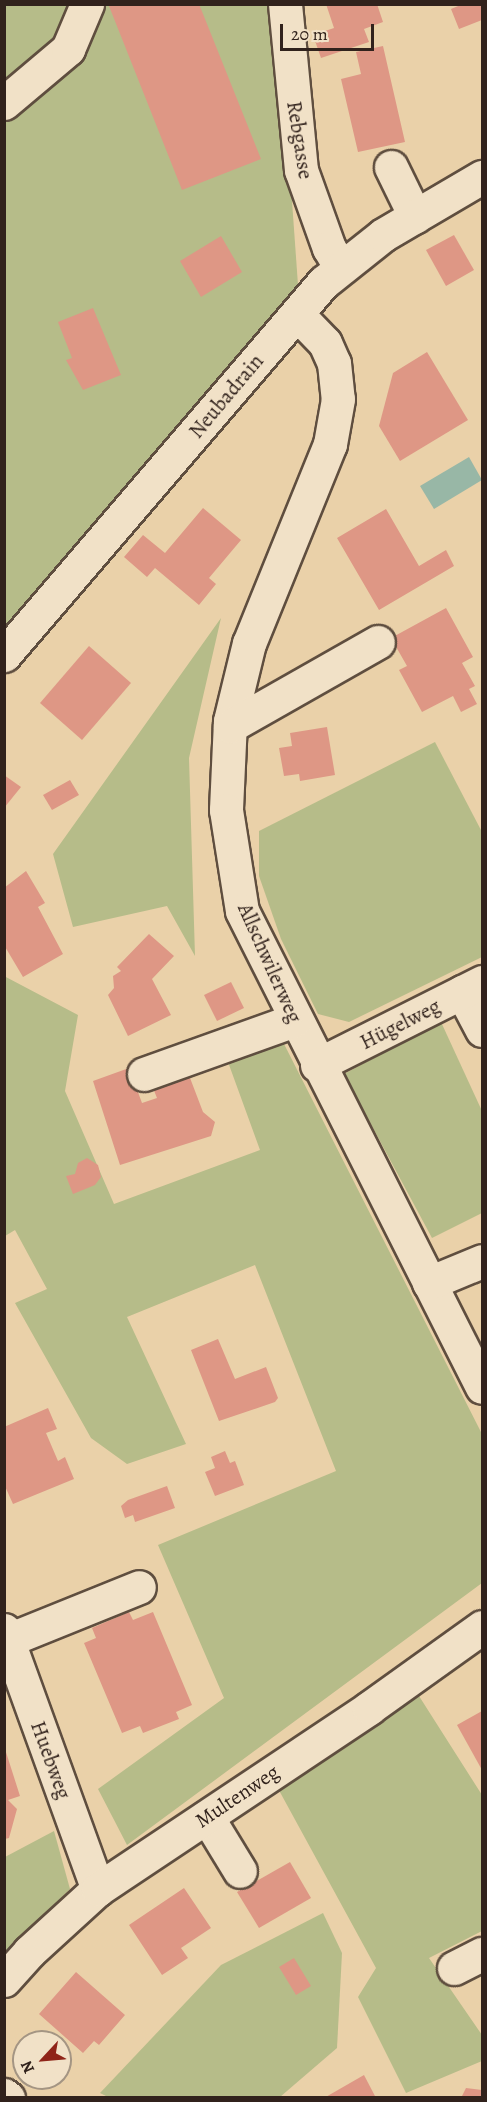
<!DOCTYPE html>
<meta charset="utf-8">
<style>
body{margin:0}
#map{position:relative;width:487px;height:2102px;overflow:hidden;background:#ead1a9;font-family:Alegreya,serif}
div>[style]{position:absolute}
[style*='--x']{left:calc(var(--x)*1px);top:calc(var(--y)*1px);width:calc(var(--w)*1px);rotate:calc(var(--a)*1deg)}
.green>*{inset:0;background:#b6bc89}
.water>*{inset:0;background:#98b7a6}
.building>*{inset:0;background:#de9785}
.roads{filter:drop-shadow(2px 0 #5f4e3f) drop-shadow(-2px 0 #5f4e3f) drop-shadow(0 2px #5f4e3f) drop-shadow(0 -2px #5f4e3f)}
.minor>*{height:33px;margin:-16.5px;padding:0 16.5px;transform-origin:16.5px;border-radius:16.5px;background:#f1e1c7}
span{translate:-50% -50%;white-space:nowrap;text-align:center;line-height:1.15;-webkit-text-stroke:4.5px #f1e1c7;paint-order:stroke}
.street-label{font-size:21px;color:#31221c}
.frame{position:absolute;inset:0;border:6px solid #31221c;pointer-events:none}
.north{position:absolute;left:12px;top:2030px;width:60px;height:60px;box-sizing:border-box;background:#f1e1c7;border:2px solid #a49583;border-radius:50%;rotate:244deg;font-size:16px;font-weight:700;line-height:24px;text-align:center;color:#31221c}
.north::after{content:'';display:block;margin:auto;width:21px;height:27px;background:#8f2418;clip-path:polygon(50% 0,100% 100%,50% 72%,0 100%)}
.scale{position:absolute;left:280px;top:24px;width:94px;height:27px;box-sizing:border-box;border:3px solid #31221c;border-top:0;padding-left:8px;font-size:18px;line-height:21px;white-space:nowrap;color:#31221c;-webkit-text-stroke:4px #f1e1c7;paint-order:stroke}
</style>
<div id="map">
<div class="green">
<div style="clip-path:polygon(5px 5px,278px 5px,298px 285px,5px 626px)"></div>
<div style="clip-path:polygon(221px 618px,189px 758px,195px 956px,167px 906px,73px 927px,53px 854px)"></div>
<div style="clip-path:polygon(435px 742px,482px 832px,482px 957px,349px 1022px,318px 1014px,281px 939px,259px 876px,259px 831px)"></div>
<div style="clip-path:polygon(4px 976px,78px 1015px,65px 1091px,114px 1204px,260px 1150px,228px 1062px,283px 1042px,482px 1434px,482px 1583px,127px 1845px,98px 1789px,224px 1698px,158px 1545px,336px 1471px,255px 1265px,127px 1317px,186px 1444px,127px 1464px,91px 1438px,15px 1303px,47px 1289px,15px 1230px,5px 1236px)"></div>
<div style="clip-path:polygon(441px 1022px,482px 1111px,482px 1213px,432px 1238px,344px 1074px)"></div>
<div style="clip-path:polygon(419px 1696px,482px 1795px,482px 1931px,429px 1958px,482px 2035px,482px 2061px,406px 2093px,358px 1997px,376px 1968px,275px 1783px)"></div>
<div style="clip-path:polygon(54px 1831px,70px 1889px,5px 1952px,5px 1857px)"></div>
<div style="clip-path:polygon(323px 1913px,342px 1953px,337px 2048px,280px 2097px,110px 2098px,100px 2093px,221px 1965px)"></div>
</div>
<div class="water">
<div style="clip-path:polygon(469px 457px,482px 480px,434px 509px,420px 486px)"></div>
</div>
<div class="building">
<div style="clip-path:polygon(112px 4px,199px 4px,261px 159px,182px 190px,109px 6px)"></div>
<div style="clip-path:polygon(326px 4px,377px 4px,383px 22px,364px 29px,369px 42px,321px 58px,313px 35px,334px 28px)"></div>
<div style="clip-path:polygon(463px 4px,482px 4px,482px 20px,459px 29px,451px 9px)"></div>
<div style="clip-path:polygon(383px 46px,405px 142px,358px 152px,341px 79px,361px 74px,356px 52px)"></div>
<div style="clip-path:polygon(454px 235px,474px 270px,446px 286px,426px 250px)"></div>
<div style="clip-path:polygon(221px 236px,242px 272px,201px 297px,180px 261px)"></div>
<div style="clip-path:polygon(93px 308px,121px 375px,83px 390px,66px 360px,72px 358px,58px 322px)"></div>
<div style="clip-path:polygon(427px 352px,468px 420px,400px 461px,379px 426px,393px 373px)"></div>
<div style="clip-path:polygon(203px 508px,241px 540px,209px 578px,216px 584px,199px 605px,155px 568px,147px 577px,124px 557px,143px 535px,165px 553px)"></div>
<div style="clip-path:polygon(386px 509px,419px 566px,446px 550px,454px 566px,379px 610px,337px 538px)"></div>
<div style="clip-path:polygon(446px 608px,473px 657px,462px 663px,475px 686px,469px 689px,477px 704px,461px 712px,453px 696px,422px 712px,399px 670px,407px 666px,391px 638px)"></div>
<div style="clip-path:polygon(89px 646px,131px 683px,82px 740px,40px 703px)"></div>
<div style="clip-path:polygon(327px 727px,335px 775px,300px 781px,299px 774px,284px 776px,279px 748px,292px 746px,290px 733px)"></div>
<div style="clip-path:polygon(4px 775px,21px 787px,4px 808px)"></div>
<div style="clip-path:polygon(70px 780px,79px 795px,52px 810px,43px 795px)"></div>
<div style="clip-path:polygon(26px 871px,45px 903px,38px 907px,63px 954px,23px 977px,4px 945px,4px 888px)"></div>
<div style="clip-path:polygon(149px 934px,174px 956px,152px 979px,171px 1015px,128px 1036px,108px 995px,114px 988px,113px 976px,121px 971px,117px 967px)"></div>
<div style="clip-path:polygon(231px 982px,244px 1008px,217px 1021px,204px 995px)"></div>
<div style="clip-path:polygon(129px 1068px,142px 1103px,157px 1098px,151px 1083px,187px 1070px,203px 1112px,215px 1122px,211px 1136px,120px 1165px,93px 1081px)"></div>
<div style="clip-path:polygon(87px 1158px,98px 1165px,101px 1177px,95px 1185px,73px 1194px,66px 1176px,75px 1174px,78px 1163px)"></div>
<div style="clip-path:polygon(218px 1339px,235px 1379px,266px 1367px,278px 1398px,275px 1402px,219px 1421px,191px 1350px)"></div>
<div style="clip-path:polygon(48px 1408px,57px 1429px,46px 1433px,58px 1461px,65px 1457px,74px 1479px,13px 1504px,4px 1484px,4px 1427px)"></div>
<div style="clip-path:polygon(225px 1451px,230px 1463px,235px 1461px,244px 1485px,215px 1496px,205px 1472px,215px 1468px,211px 1457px)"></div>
<div style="clip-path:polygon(167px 1486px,175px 1508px,135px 1522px,133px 1515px,125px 1518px,121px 1506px,128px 1500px)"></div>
<div style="clip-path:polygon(129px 1612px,133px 1620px,153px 1612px,192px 1705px,176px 1712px,179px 1719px,143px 1733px,140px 1726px,122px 1733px,84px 1643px,96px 1638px,92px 1628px)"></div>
<div style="clip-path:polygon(482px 1711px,482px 1770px,457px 1725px)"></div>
<div style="clip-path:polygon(5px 1749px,20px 1796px,8px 1800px,17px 1809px,9px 1838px,5px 1839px)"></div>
<div style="clip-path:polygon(290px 1862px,311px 1898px,259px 1928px,237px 1892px)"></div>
<div style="clip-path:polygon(184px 1888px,211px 1928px,181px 1948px,188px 1958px,162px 1975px,129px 1925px)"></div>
<div style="clip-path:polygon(294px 1958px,311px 1986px,296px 1995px,279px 1967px)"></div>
<div style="clip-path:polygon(76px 1972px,125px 2015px,99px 2045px,94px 2041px,83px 2053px,39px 2014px)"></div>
<div style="clip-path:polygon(364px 2075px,376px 2098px,324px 2098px)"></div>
<div style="clip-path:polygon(466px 2088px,482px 2090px,482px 2098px,461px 2098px)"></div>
</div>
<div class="roads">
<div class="minor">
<div style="--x:285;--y:4;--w:167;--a:84.5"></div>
<div style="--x:301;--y:170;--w:83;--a:70.3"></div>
<div style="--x:329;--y:248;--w:23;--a:59"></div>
<div style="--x:4;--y:103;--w:84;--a:-40.2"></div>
<div style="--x:68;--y:49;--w:49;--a:-67.1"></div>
<div style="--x:391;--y:167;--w:55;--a:63.9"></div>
<div style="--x:297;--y:314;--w:40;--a:46"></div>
<div style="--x:325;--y:343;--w:22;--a:66"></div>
<div style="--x:334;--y:363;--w:36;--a:84"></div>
<div style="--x:338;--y:399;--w:46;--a:100.1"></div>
<div style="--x:330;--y:444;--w:215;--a:112.1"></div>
<div style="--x:249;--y:643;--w:80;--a:103.7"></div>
<div style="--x:230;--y:721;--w:89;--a:92.6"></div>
<div style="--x:226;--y:810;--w:102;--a:81"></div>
<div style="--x:242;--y:911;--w:533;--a:63.24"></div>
<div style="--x:4;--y:655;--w:491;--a:-49.4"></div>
<div style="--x:324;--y:282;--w:75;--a:-38.5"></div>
<div style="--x:383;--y:235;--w:115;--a:-30.4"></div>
<div style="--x:230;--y:726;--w:170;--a:-29.6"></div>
<div style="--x:462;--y:992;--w:43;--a:62.2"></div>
<div style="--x:317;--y:1065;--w:185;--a:-26.7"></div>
<div style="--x:144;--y:1074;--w:160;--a:-19.7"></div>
<div style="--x:429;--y:1283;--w:57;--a:-22.5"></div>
<div style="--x:4;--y:1630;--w:276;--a:70.1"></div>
<div style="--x:8;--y:1640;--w:141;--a:-22"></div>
<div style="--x:207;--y:1817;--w:63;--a:58.6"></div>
<div style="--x:454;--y:1968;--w:31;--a:-27"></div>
<div style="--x:4;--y:1980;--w:38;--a:-48"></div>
<div style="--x:29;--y:1952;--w:93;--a:-42.4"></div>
<div style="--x:98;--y:1889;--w:326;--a:-33.7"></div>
<div style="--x:369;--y:1708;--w:139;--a:-35.6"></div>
<div style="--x:4;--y:2095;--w:5;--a:37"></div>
</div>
</div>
<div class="street-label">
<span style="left:300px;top:140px;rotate:81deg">Rebgasse</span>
<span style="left:226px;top:396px;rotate:-50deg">Neubadrain</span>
<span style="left:270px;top:963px;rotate:66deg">Allschwilerweg</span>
<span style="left:400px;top:1024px;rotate:-27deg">Hügelweg</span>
<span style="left:51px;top:1760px;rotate:70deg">Huebweg</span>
<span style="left:237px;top:1796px;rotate:-34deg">Multenweg</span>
</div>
<div class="frame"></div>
<div class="north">N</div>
<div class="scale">20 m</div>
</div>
